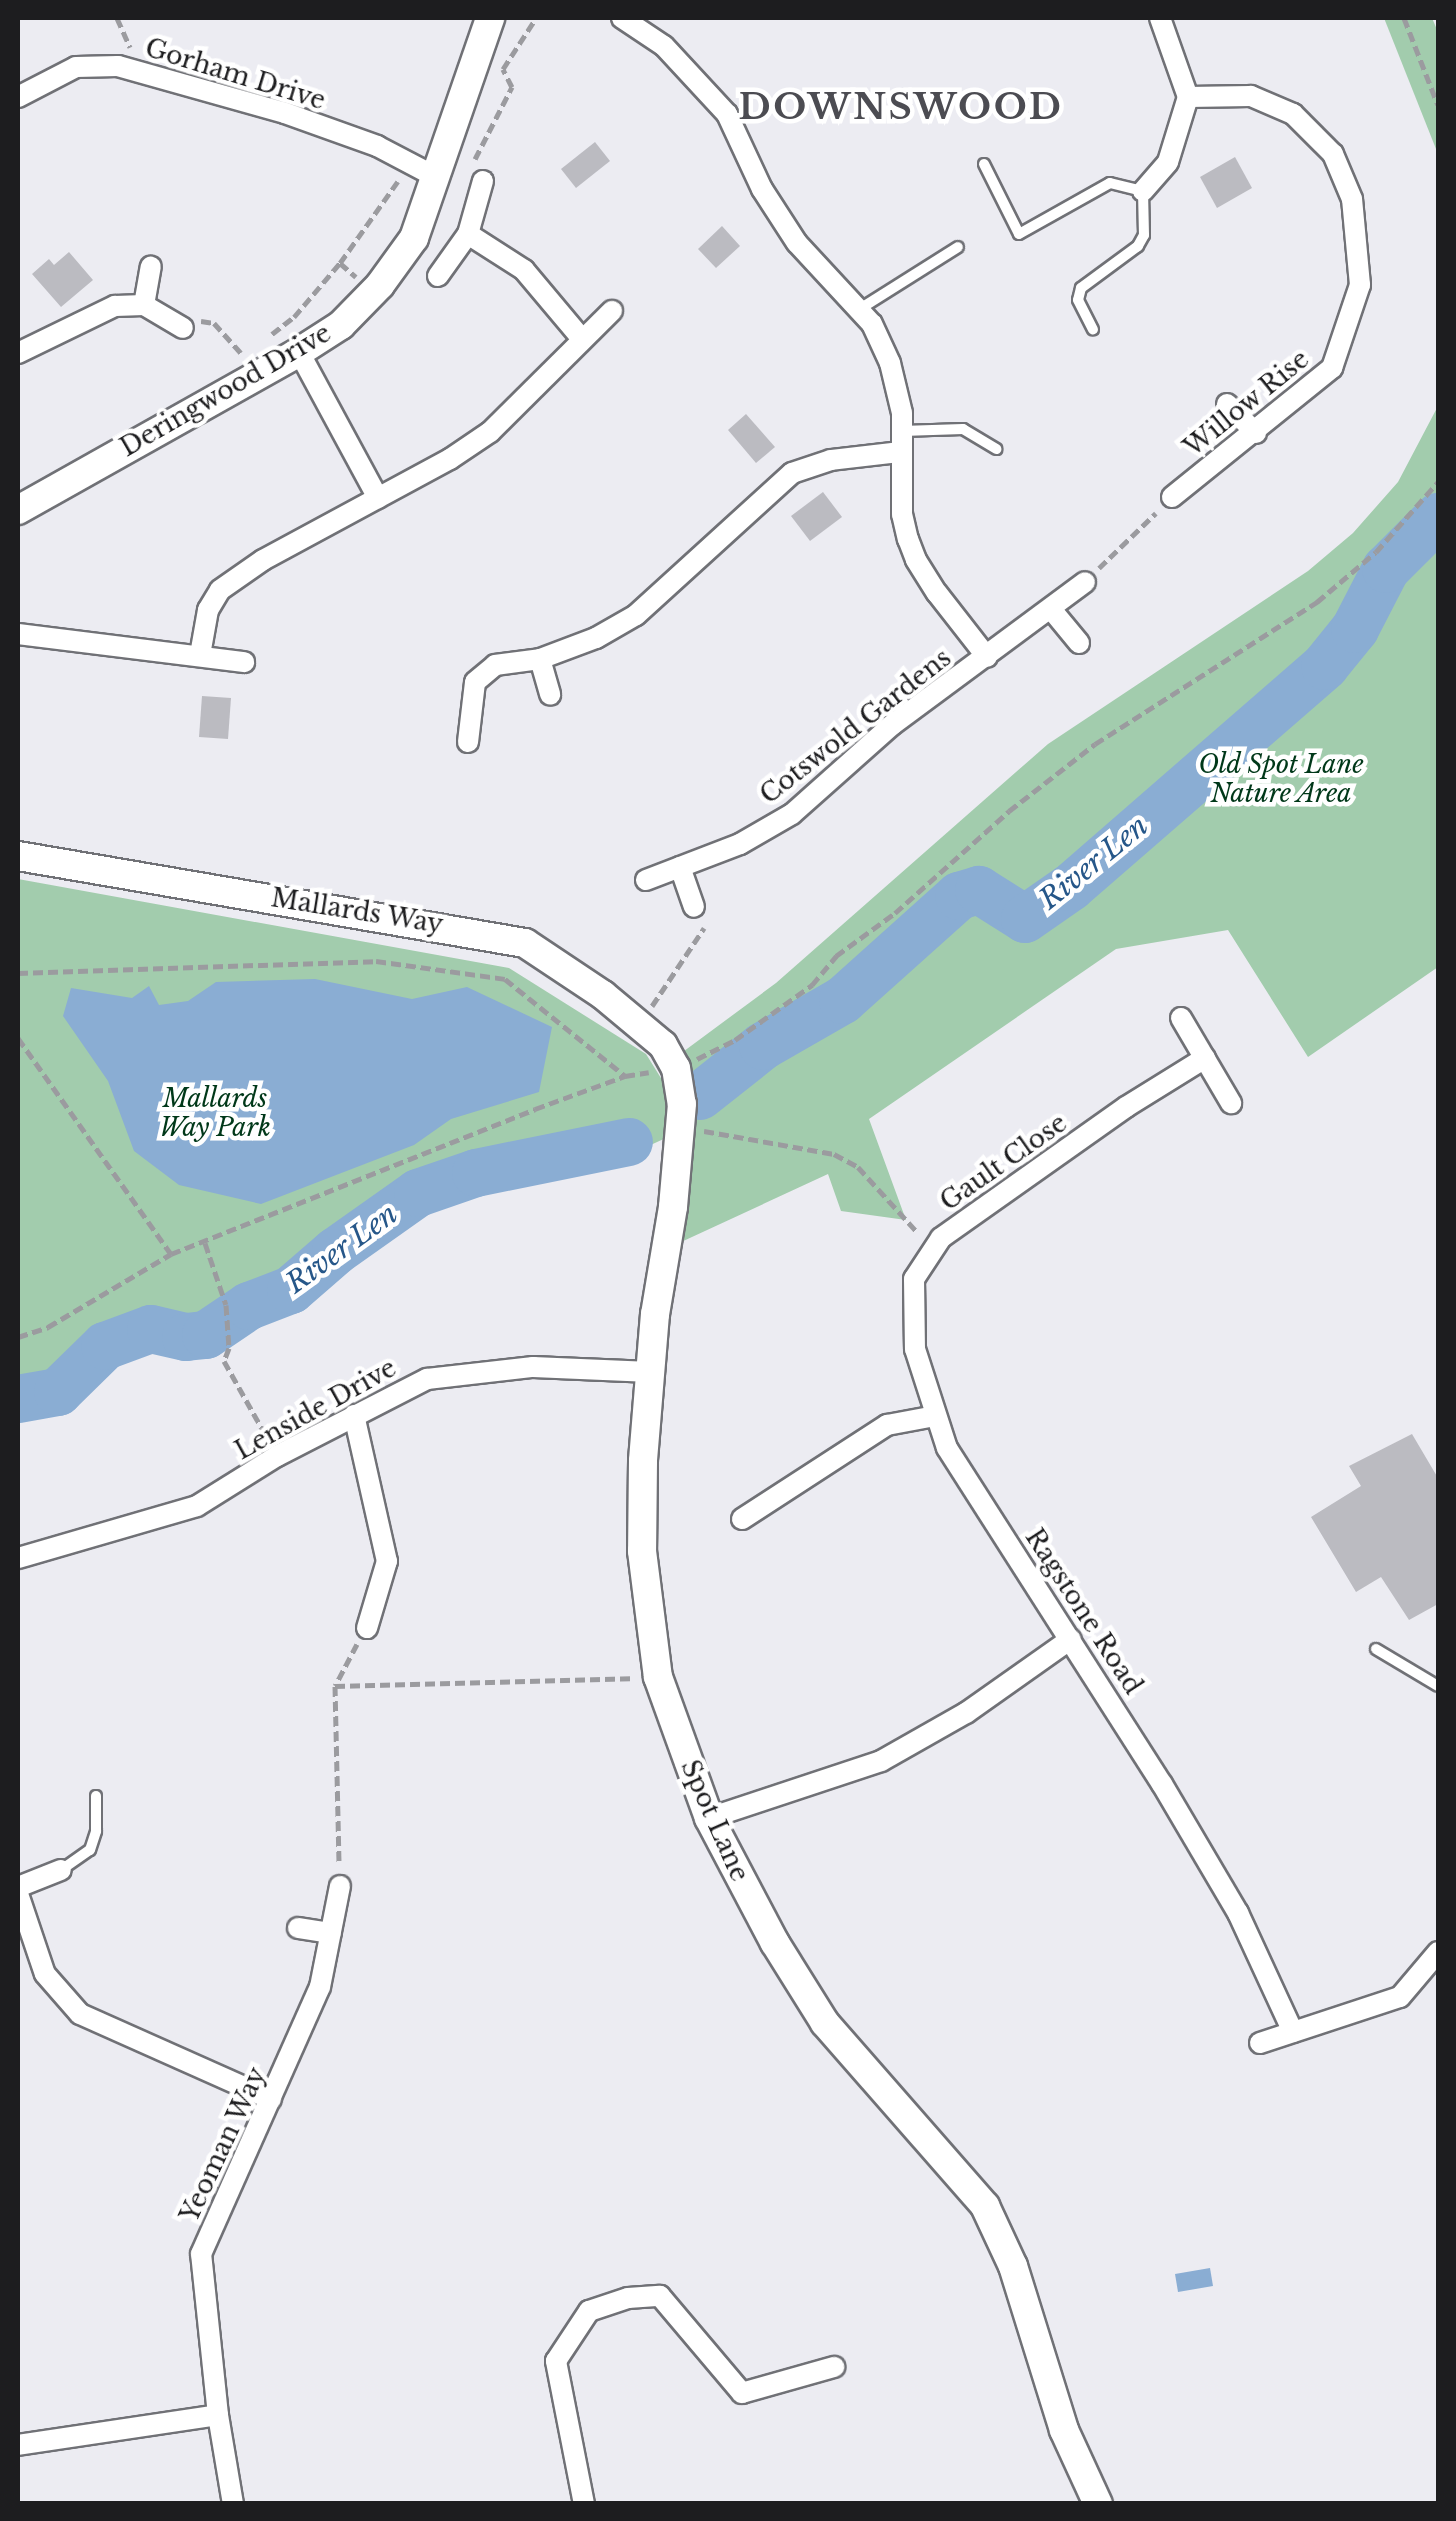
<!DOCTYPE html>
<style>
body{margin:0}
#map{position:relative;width:1456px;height:2521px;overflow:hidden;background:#ececf2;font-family:"Libre Baskerville",serif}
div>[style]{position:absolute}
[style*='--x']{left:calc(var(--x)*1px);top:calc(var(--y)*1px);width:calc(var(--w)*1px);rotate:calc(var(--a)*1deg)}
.green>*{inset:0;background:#a2ccad}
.water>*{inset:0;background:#8aadd3}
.river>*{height:48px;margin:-24px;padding:0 24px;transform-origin:24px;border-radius:24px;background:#8aadd3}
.building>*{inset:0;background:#bbbbc1}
.path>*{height:5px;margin-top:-2.5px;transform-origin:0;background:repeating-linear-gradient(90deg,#9b9b9f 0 10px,transparent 0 15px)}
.roads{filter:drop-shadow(2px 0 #707176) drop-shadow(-2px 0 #707176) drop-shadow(0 2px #707176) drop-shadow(0 -2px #707176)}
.lane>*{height:10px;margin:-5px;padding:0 5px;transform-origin:5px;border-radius:5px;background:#fff}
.street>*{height:20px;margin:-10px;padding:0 10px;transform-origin:10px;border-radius:10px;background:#fff}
.secondary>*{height:28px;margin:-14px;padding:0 14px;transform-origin:14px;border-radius:14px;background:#fff}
span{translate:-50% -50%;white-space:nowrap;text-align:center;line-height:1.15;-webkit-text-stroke:9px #fff;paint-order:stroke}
.street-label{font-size:25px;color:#1d1d1f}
.park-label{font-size:25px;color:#003819;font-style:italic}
.water-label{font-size:28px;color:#265789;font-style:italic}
.district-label{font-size:35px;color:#4c4c52;font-weight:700;letter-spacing:2.5px}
.frame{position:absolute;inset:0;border:20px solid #1d1d1f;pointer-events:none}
</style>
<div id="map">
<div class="green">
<div style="clip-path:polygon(1384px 18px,1432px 18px,1438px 32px,1438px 154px)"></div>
<div style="clip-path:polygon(1438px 406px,1438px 967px,1308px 1057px,1228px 930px,1116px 949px,869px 1119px,906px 1220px,841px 1211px,828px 1174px,666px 1249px,668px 1137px,631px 1154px,514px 1175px,450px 1192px,410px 1213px,318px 1283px,219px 1345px,177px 1336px,144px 1339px,118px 1353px,60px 1396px,18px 1402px,18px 879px,509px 968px,646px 1054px,669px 1091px,672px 1060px,776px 983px,1048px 744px,1308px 571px,1353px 533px,1398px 482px)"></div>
</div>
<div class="water">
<div style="clip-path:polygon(315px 979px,412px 999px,467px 987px,552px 1027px,539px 1092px,451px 1119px,414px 1145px,261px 1204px,179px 1185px,134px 1151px,108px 1081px,63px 1016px,71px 988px,132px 998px,149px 986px,159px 1005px,188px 1001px,216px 982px)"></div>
<div style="clip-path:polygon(1210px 2268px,1213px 2286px,1178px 2292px,1175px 2274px)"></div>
</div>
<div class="river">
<div style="--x:700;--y:1096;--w:80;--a:-38.4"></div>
<div style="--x:763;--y:1046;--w:92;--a:-29.9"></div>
<div style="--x:843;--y:1000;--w:156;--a:-41.9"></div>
<div style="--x:959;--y:896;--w:21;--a:-17"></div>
<div style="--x:979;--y:890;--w:54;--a:32.2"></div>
<div style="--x:1025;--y:919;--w:56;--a:-34.8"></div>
<div style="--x:1071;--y:887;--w:337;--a:-41"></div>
<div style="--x:1325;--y:666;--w:48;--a:-51"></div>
<div style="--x:1355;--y:629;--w:68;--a:-62.7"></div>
<div style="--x:1386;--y:569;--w:74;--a:-45"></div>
<div style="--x:18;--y:1399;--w:41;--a:-9.9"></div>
<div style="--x:58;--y:1392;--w:66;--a:-44.4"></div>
<div style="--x:105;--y:1346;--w:49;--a:-20.3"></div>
<div style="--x:151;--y:1329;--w:36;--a:13"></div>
<div style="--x:186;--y:1337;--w:20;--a:-6"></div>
<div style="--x:206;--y:1335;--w:52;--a:-34"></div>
<div style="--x:249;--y:1306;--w:45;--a:-20.9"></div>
<div style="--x:291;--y:1290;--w:60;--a:-40.9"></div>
<div style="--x:336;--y:1251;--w:100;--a:-35.3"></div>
<div style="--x:418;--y:1193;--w:61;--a:-19"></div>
<div style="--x:476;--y:1173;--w:156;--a:-11.5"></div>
</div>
<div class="building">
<div style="clip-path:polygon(595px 142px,610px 161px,576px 188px,561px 169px)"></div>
<div style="clip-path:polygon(1235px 157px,1252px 188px,1217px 208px,1200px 177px)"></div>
<div style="clip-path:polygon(722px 226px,740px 246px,716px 268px,698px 249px)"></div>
<div style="clip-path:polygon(69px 252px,93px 280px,61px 307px,32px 274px,49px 259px,54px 265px)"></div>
<div style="clip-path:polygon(746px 414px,775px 447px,756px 463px,728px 430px)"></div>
<div style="clip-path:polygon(823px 492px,842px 517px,810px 541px,791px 516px)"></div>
<div style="clip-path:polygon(202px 696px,231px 698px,228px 739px,199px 737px)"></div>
<div style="clip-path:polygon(1412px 1434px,1438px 1478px,1438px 1604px,1409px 1620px,1381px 1577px,1356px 1592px,1311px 1517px,1361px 1486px,1349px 1466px)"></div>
</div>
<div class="path">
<div style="--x:117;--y:18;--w:32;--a:66"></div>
<div style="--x:1404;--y:18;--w:93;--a:68.7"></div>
<div style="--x:475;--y:159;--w:81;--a:-62.8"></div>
<div style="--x:512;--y:87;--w:20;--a:-117"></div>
<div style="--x:503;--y:69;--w:61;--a:-57.1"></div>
<div style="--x:340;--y:263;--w:21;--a:41"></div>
<div style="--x:201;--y:321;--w:13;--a:9"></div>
<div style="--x:214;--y:323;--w:40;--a:48"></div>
<div style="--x:272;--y:334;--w:28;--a:-38"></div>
<div style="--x:294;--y:317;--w:71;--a:-49.6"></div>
<div style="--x:340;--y:263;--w:100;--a:-54.7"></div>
<div style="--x:1099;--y:568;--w:79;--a:-44"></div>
<div style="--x:18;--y:973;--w:358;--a:-1.9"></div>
<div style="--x:376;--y:961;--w:130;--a:7.9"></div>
<div style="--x:505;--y:979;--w:154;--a:38.9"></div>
<div style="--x:652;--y:1006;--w:94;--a:-56.3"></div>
<div style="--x:18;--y:1038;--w:265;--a:54.7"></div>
<div style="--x:171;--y:1254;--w:392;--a:-21.7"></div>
<div style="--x:535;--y:1109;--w:96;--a:-20.1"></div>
<div style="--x:625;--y:1076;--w:24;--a:-9"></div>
<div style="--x:697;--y:1059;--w:42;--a:-26.6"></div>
<div style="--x:735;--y:1040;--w:95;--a:-35.5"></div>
<div style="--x:812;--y:985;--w:38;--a:-50"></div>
<div style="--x:836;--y:956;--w:73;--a:-36.1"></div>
<div style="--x:895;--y:913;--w:153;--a:-41.8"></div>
<div style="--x:1009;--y:811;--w:109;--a:-37.9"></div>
<div style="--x:1095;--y:744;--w:264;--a:-32.6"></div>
<div style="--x:1317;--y:602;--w:77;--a:-40.3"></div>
<div style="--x:1376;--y:552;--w:94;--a:-48.5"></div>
<div style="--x:704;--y:1131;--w:132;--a:10"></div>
<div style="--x:834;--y:1154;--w:27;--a:28"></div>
<div style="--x:858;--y:1167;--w:89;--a:47.7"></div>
<div style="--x:205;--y:1243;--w:65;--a:71.3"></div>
<div style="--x:226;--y:1305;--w:43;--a:86"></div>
<div style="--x:229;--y:1348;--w:14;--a:111"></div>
<div style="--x:224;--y:1361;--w:90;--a:60.6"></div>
<div style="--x:18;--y:1337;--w:32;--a:-18"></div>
<div style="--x:48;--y:1327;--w:143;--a:-30.7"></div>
<div style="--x:357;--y:1644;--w:47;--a:117.6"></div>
<div style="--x:335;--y:1686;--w:296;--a:-1.5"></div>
<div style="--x:335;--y:1686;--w:177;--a:88.7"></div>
</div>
<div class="roads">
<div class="lane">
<div style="--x:984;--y:164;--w:78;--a:63.4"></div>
<div style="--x:1019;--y:234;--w:104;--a:-29.3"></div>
<div style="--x:1110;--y:183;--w:34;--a:14"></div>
<div style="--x:1143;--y:191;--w:44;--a:88.7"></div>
<div style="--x:1144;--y:235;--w:13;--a:119"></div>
<div style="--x:1138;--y:246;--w:71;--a:143.6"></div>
<div style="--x:1081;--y:288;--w:12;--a:104"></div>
<div style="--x:1078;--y:300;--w:33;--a:63"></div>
<div style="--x:858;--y:310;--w:118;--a:-32.2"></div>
<div style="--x:902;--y:431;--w:61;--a:-1.9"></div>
<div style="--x:963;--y:429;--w:39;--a:31"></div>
<div style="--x:1376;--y:1649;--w:72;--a:30.8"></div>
<div style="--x:61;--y:1870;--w:35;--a:-35"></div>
<div style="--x:90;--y:1850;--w:20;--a:-72"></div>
<div style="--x:96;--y:1831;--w:35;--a:-90"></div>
</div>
<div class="street">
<div style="--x:622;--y:18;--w:50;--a:33.7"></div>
<div style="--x:664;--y:46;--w:93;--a:47.2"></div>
<div style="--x:727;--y:114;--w:83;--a:65"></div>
<div style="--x:762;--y:189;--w:64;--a:57.1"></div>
<div style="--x:797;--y:243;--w:110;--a:47.2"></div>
<div style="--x:872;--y:324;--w:43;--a:65.2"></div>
<div style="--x:890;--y:363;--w:51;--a:76.5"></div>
<div style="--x:902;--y:413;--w:101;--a:90"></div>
<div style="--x:902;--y:514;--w:26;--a:77"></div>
<div style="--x:908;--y:539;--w:22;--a:69"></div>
<div style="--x:916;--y:560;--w:39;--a:58"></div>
<div style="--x:937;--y:593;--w:81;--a:52"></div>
<div style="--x:18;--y:97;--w:65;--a:-27.3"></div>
<div style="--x:76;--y:67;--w:42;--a:-1.4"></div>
<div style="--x:118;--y:66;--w:173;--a:15.7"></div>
<div style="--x:285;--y:113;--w:98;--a:19.7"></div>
<div style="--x:377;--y:146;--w:67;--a:27.7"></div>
<div style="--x:1143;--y:191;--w:38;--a:-49"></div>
<div style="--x:1168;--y:162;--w:68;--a:-72.9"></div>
<div style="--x:1188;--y:97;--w:84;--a:-109.5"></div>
<div style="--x:468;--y:234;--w:67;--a:32.7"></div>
<div style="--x:524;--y:270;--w:90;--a:50"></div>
<div style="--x:438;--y:276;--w:52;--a:-54.5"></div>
<div style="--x:468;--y:234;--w:55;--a:-74.2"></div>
<div style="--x:144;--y:305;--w:39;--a:-80"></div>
<div style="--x:299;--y:352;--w:166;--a:61.6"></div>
<div style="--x:18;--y:353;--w:108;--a:-25.9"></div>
<div style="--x:115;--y:306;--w:29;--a:-2"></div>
<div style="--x:144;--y:305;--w:45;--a:30.5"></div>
<div style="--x:1227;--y:404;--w:41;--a:45"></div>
<div style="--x:1172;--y:497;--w:206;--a:-38.9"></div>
<div style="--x:1332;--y:368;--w:88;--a:-71.4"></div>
<div style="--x:1360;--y:285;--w:86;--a:-95.3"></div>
<div style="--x:1352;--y:199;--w:49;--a:-112.9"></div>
<div style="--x:1333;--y:154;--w:57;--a:-135"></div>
<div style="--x:1293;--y:114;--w:46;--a:-156.8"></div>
<div style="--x:1251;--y:96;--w:63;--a:179.1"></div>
<div style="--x:1051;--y:609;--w:44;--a:50.5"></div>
<div style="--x:18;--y:634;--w:228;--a:7.1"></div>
<div style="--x:200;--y:655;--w:46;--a:-79.9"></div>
<div style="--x:208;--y:610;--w:23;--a:-59"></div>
<div style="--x:220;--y:590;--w:52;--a:-34.9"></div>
<div style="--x:263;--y:560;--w:213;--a:-28.4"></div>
<div style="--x:450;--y:459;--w:48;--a:-34"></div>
<div style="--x:490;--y:432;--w:172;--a:-44.8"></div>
<div style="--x:540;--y:659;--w:37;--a:74"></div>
<div style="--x:468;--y:742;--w:60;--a:-83.3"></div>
<div style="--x:475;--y:682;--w:26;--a:-40"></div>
<div style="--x:495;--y:665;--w:45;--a:-7.6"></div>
<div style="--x:540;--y:659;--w:60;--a:-20.6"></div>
<div style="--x:596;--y:638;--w:46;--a:-29.9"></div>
<div style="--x:636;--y:615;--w:211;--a:-42.3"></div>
<div style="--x:792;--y:473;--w:41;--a:-18.4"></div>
<div style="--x:831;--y:460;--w:69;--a:-6.6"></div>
<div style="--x:680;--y:867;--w:42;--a:70.7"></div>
<div style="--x:646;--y:880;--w:101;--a:-21"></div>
<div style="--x:740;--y:844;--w:60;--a:-30"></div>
<div style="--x:792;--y:814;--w:134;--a:-41.7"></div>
<div style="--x:892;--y:725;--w:240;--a:-36.5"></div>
<div style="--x:1181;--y:1018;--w:99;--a:59.5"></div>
<div style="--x:1205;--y:1058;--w:93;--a:148.2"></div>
<div style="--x:1126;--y:1107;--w:227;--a:144.7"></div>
<div style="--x:941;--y:1238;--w:49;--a:123.4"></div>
<div style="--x:914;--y:1279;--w:70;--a:89.2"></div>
<div style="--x:915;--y:1349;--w:104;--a:72.1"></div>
<div style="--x:947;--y:1448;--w:399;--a:57.4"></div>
<div style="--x:1162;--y:1784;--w:150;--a:59.5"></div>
<div style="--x:1238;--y:1913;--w:131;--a:65.2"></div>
<div style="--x:354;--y:1415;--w:150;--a:77.3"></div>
<div style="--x:387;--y:1561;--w:70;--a:106.6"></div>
<div style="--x:742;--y:1519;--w:173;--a:-33"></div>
<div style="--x:887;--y:1425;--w:49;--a:-10.6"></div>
<div style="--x:18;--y:1558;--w:186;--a:-16.2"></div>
<div style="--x:197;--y:1506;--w:94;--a:-32"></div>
<div style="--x:277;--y:1456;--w:169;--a:-27.2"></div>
<div style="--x:427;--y:1379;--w:107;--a:-6.5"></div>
<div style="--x:533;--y:1367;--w:118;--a:2.4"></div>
<div style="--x:709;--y:1818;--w:181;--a:-18.3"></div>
<div style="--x:881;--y:1761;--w:98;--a:-29.5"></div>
<div style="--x:966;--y:1713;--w:128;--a:-35.2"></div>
<div style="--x:18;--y:1887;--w:46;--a:-21.6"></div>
<div style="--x:18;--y:1894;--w:84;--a:71.4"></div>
<div style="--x:45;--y:1974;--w:53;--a:48.8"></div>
<div style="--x:80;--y:2014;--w:209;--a:24"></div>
<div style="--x:298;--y:1928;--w:33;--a:9"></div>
<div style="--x:1260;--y:2043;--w:147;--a:-18.2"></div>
<div style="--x:1400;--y:1997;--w:59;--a:-49.8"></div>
<div style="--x:18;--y:2445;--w:202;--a:-8.5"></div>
<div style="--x:233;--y:2504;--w:90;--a:-99.6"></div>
<div style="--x:218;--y:2415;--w:162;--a:-96"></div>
<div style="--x:201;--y:2254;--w:292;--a:-66"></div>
<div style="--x:320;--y:1987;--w:103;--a:-78.8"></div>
<div style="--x:584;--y:2504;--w:146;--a:-101.1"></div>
<div style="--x:556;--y:2361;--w:60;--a:-56.6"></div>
<div style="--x:589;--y:2311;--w:41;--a:-18.4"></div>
<div style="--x:628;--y:2298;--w:32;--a:-4"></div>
<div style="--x:660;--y:2296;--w:127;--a:49.8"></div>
<div style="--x:742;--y:2393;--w:96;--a:-15.8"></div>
</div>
<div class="secondary">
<div style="--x:18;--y:510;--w:322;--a:-29.3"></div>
<div style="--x:299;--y:352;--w:50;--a:-32.7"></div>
<div style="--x:341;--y:325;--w:56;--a:-45.7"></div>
<div style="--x:380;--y:285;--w:58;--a:-54.1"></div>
<div style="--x:414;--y:238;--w:233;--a:-70.9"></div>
<div style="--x:18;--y:856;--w:514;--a:9.74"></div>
<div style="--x:525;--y:943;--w:94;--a:33.7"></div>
<div style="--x:603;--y:995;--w:78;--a:39.8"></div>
<div style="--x:663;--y:1045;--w:26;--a:61"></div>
<div style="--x:676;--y:1068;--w:36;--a:81"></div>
<div style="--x:682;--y:1104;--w:103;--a:95"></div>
<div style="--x:673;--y:1207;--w:109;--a:99.5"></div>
<div style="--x:655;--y:1314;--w:147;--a:94.7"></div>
<div style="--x:643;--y:1461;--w:90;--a:90.6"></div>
<div style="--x:642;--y:1551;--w:127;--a:82.8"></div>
<div style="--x:658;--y:1677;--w:150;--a:70.1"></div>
<div style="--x:709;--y:1818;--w:141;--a:62.2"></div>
<div style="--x:775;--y:1943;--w:94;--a:58"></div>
<div style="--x:825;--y:2023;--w:243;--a:48.8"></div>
<div style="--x:985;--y:2206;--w:66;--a:65"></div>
<div style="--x:1013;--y:2266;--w:172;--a:72.7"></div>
<div style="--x:1064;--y:2430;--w:81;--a:65.3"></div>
</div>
</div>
<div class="street-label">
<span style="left:235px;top:75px;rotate:17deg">Gorham Drive</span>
<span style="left:226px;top:391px;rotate:-30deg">Deringwood Drive</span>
<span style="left:1247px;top:404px;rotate:-39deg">Willow Rise</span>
<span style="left:856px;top:727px;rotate:-38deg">Cotswold Gardens</span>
<span style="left:357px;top:912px;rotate:9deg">Mallards Way</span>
<span style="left:1004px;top:1163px;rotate:-35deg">Gault Close</span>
<span style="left:316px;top:1410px;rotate:-29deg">Lenside Drive</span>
<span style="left:1083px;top:1612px;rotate:57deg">Ragstone Road</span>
<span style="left:714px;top:1821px;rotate:66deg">Spot Lane</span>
<span style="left:224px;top:2145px;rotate:-65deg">Yeoman Way</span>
</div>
<div class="park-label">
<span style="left:1281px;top:780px">Old Spot Lane<br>Nature Area</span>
<span style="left:215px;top:1114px">Mallards<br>Way Park</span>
</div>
<div class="water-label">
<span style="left:1094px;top:863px;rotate:-39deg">River Len</span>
<span style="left:342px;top:1249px;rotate:-36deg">River Len</span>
</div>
<div class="district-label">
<span style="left:901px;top:107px">DOWNSWOOD</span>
</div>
<div class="frame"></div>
</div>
